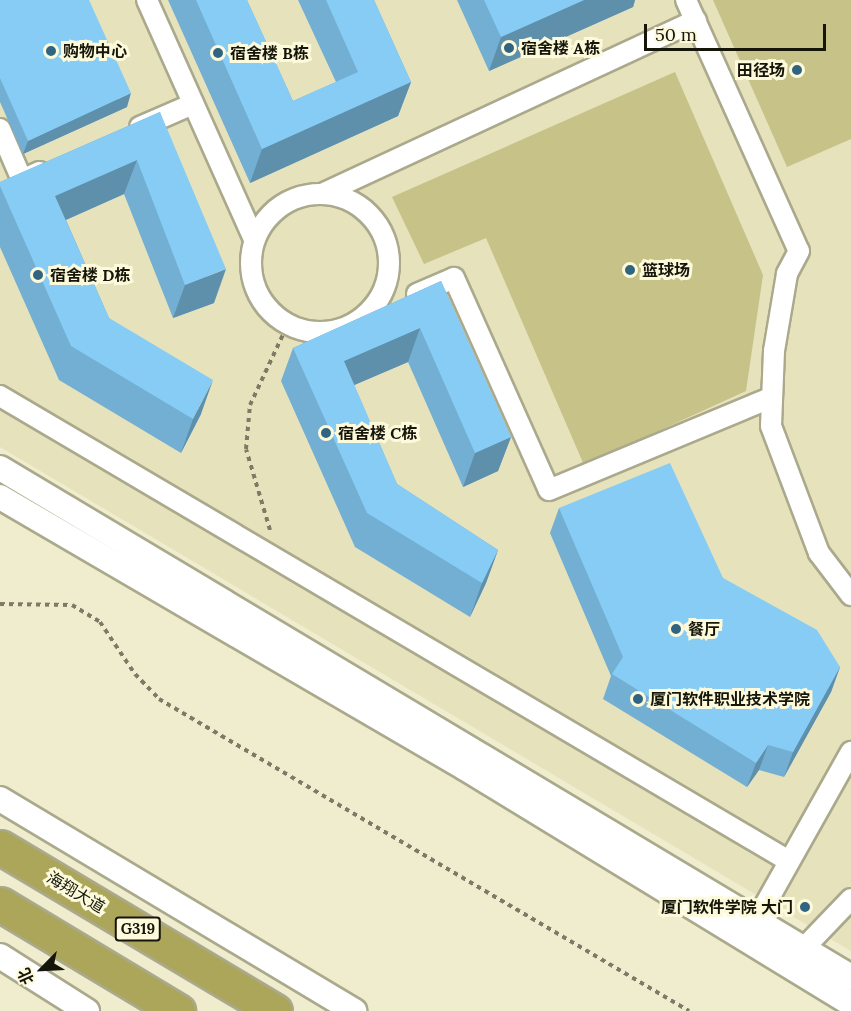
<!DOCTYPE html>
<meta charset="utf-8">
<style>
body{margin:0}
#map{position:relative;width:851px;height:1011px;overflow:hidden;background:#efedce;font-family:Lora,"Noto Sans SC",serif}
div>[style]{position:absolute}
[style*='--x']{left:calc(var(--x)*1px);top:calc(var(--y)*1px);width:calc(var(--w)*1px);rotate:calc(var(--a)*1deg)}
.built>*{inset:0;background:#e5e2bc}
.green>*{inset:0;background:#c7c287}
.path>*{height:4px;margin-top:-2px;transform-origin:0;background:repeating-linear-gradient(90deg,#7d7b67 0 4.5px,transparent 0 9px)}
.roads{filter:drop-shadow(2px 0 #aba98c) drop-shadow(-2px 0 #aba98c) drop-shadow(0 2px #aba98c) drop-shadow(0 -2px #aba98c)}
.minor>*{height:20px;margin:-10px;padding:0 10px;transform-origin:10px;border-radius:10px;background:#fff}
.minor>.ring{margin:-10px;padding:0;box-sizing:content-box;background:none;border:20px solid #fff;border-radius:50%}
.tertiary>*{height:24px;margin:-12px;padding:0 12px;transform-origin:12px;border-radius:12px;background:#fff}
.trunk>*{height:33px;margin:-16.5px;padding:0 16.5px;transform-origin:16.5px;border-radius:16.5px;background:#aca65a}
.wall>*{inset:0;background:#73afd2}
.shaded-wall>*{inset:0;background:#5e8fab}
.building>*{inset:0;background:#86ccf4}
.dots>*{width:16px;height:16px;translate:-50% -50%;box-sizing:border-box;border:3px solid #fcfadb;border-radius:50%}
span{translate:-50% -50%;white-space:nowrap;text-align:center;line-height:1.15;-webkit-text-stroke:6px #fcfadb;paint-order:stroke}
.shield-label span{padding:2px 4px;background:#fcfadb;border:2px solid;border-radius:4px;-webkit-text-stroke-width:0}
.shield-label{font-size:15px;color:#16150a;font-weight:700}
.poi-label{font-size:16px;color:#16150a;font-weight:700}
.left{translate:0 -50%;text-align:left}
.right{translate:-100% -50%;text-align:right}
.street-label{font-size:16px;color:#16150a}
.north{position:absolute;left:12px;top:939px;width:60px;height:60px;-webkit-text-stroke:4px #fcfadb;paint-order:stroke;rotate:246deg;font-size:16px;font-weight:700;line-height:24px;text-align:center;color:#16150a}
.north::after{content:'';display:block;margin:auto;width:21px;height:27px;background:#16150a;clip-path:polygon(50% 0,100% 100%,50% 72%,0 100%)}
.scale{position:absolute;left:644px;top:24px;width:182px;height:27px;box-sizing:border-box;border:3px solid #16150a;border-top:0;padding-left:8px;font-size:18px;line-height:21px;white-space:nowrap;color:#16150a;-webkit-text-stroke:4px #fcfadb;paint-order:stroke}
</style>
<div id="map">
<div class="built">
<div style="clip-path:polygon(0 0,851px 0,851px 951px,0 447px)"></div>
</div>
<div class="green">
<div style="clip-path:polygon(713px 0,851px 0,851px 139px,787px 167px)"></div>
<div style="clip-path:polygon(675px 72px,763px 275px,746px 391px,584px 465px,486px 238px,424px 264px,392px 197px)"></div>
</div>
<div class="path">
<div style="--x:270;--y:530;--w:84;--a:-106.5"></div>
<div style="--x:246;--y:449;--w:44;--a:-84.8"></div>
<div style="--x:250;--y:405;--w:89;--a:-64.9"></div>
<div style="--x:0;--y:604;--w:72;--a:0.8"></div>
<div style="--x:72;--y:605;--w:33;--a:31"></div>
<div style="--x:100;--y:622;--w:63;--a:56.1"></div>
<div style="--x:135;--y:674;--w:35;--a:46"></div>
<div style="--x:159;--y:699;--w:615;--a:30.48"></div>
</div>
<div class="roads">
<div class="minor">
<div style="--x:147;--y:0;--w:262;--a:65.9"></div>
<div style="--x:686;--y:0;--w:275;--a:65.8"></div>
<div style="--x:799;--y:251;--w:26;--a:118"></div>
<div style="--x:787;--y:274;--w:78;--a:99.6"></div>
<div style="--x:774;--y:351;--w:75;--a:92.3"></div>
<div style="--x:771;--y:426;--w:136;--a:69.3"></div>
<div style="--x:819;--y:553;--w:53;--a:52.7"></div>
<div style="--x:140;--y:127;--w:58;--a:-23.5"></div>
<div style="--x:0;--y:129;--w:56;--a:66.7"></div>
<div style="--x:22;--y:180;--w:19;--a:-25"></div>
<div style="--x:324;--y:193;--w:410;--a:-24.9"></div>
<div class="ring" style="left:251px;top:194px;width:118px;height:118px"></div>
<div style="--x:417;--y:294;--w:40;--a:-23.4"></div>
<div style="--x:454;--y:278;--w:232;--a:65.9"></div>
<div style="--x:549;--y:490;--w:239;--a:-22.6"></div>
<div style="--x:0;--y:396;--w:914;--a:30.52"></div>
<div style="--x:756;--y:921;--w:194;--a:-60.7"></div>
<div style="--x:804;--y:948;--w:68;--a:-46.2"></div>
</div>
<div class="tertiary">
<div style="--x:0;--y:468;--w:992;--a:30.88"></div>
<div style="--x:0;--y:497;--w:538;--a:30.23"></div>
<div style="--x:465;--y:768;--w:452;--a:31.4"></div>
<div style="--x:0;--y:799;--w:413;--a:30.9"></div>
<div style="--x:0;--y:956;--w:103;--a:32.3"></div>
</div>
<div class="trunk">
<div style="--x:0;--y:847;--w:320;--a:30.8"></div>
<div style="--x:0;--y:904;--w:208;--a:31"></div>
</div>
</div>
<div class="wall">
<div style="clip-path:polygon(0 0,127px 107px,23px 154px,0 102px)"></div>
<div style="clip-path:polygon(168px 0,247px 0,293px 101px,336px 82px,298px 0,374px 0,411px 82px,398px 116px,250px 183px)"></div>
<div style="clip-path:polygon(457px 0,635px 0,633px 7px,489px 71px)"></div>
<div style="clip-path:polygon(160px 112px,214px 303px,173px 318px,124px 194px,66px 220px,109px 318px,201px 414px,181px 453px,59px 380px,0 247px,0 182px)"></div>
<div style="clip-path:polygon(441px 281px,511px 437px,498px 471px,463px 487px,408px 362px,354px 385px,397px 484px,498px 550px,486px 583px,470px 617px,355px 547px,281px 381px,293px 348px)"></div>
<div style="clip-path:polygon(559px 508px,723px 578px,840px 667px,831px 692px,784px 777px,759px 770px,747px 787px,603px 699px,611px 676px,550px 533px)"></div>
</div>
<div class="shaded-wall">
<div style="clip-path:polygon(584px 0,635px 0,633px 7px,489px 71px,501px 37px)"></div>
<div style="clip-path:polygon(411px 82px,398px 116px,250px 183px,262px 149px)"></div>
<div style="clip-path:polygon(131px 93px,127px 107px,23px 154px,28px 141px)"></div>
<div style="clip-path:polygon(137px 160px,124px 194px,43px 230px,55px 196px)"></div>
<div style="clip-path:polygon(226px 269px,214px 303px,173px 318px,185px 285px)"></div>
<div style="clip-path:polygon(420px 328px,408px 362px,331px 395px,344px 361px)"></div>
<div style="clip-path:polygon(213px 380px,201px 414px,181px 453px,193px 419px)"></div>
<div style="clip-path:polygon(511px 437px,498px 471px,463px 487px,475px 453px)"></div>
<div style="clip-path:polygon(498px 550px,486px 583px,470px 617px,482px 583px)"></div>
<div style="clip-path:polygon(840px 667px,831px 692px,784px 777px,793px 752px)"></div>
<div style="clip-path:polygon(768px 745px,759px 770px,747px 787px,756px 763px)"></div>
</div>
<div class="building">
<div style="clip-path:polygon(0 0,89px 0,131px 93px,28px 141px,0 78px)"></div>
<div style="clip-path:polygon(196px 0,247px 0,293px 101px,358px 72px,326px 0,374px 0,411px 82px,262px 149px)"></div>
<div style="clip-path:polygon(484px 0,584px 0,501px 37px)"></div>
<div style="clip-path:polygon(160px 112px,226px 269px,185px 285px,137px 160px,55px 196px,109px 318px,213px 380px,193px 419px,71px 346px,0 186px,0 182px)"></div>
<div style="clip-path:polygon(441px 281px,511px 437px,475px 453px,420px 328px,344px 361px,397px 484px,498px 550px,482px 583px,367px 513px,293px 348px)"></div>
<div style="clip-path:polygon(670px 463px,723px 578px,817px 630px,840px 667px,793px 752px,768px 745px,756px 763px,612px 674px,623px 657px,559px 508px)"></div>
</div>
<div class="dots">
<div style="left:509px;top:48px;background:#306480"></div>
<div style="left:51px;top:51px;background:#306480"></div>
<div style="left:218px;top:53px;background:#306480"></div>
<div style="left:797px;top:70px;background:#306480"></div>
<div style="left:630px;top:270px;background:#306480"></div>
<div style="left:38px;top:275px;background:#306480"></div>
<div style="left:326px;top:433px;background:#306480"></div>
<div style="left:676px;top:629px;background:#306480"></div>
<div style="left:638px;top:699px;background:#306480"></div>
<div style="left:805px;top:907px;background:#306480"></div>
</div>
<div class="shield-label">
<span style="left:138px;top:929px">G319</span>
</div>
<div class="poi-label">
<span class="left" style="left:521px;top:48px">宿舍楼 A栋</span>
<span class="left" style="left:63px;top:51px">购物中心</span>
<span class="left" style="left:230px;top:53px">宿舍楼 B栋</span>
<span class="right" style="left:785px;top:70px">田径场</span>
<span class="left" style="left:642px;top:270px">篮球场</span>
<span class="left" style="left:50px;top:275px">宿舍楼 D栋</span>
<span class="left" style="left:338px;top:433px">宿舍楼 C栋</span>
<span class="left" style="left:688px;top:629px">餐厅</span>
<span class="left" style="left:650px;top:699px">厦门软件职业技术学院</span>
<span class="right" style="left:793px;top:907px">厦门软件学院 大门</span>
</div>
<div class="street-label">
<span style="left:76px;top:892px;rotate:31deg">海翔大道</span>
</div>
<div class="north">北</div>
<div class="scale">50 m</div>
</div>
